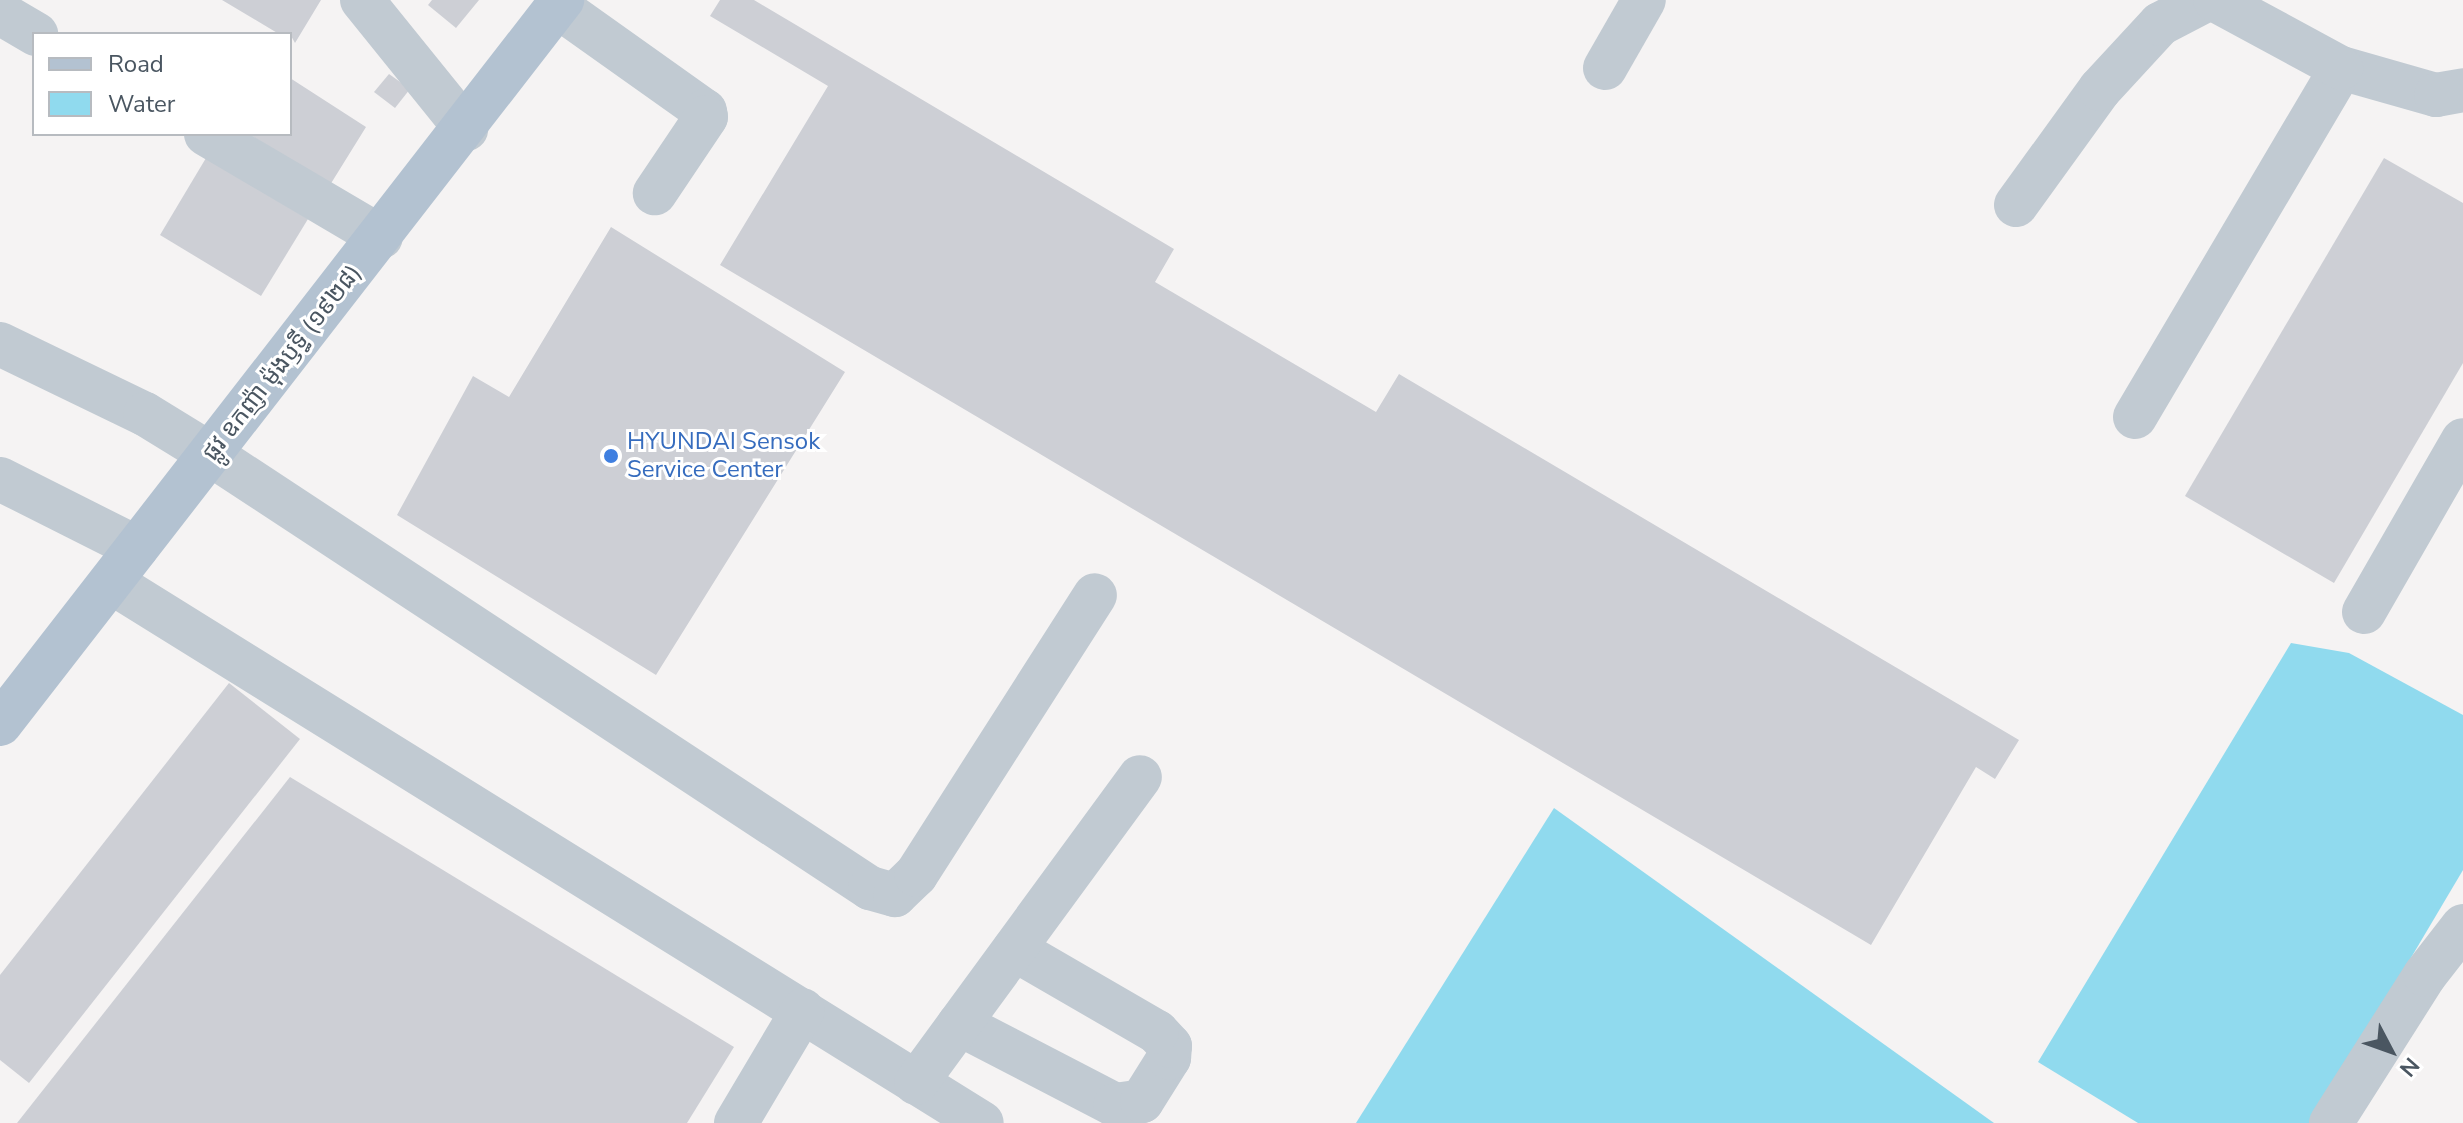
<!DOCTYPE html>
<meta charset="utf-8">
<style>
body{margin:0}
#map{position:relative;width:2463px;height:1123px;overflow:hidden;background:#f5f3f3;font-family:"Nunito Sans","Noto Sans Khmer",sans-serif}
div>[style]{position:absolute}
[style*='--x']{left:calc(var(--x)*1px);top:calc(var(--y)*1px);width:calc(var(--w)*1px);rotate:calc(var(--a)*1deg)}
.water>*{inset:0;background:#90daee}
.building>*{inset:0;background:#cdcfd5}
.minor>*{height:44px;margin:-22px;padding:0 22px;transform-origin:22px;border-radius:22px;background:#c1cad2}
.major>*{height:44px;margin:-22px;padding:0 22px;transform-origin:22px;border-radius:22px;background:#b3c2d1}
.dots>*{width:22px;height:22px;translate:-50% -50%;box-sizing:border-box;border:4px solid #fff;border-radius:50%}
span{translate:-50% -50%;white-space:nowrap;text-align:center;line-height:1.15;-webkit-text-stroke:6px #fff;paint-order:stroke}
.street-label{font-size:24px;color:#4a5661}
.shop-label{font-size:24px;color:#366cbe}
.left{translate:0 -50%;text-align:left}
.legend{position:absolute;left:32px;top:32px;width:260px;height:104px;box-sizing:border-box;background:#fff;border:2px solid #b7bbc0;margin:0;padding:10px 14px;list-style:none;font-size:24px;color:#4a5661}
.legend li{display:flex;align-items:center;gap:16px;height:40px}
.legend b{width:40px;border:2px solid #b7bbc0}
.north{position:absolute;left:2351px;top:1011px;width:80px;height:80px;-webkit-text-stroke:6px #fff;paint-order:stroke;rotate:131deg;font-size:22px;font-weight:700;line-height:32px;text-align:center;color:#4a5661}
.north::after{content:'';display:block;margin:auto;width:28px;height:36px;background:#4a5661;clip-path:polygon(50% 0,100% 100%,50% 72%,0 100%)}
</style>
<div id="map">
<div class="water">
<div style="clip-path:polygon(2291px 643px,2349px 653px,2463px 715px,2463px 870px,2313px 1123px,2138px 1123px,2038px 1062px)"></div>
<div style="clip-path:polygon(1554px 808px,1994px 1123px,1356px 1123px)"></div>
</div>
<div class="building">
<div style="clip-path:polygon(222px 0,321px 0,295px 43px,290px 34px,279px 34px)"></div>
<div style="clip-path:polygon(432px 0,479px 0,456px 28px,428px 5px)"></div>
<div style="clip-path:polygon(720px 0,754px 0,1174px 249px,1155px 282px,1376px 412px,1399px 374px,2019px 740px,1995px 779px,1976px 767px,1871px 945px,720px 265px,828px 86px,710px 16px)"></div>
<div style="clip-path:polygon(389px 74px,410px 89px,395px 108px,374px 92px)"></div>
<div style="clip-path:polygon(290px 78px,366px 127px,330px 185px,249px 134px,290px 134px)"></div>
<div style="clip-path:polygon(206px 158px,308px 219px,261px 296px,160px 235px)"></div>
<div style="clip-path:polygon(2384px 158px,2463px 203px,2463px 363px,2334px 583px,2185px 496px)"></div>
<div style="clip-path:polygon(611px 227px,845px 372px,656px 675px,397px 515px,473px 376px,509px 397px)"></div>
<div style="clip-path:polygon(229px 683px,300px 739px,29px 1083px,0 1060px,0 975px)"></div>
<div style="clip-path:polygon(290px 777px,734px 1047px,687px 1123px,17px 1123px)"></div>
</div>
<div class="minor">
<div style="--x:362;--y:0;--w:166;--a:51.1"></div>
<div style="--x:557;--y:6;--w:181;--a:35.4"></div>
<div style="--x:705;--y:111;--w:6;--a:81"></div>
<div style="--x:706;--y:117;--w:92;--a:123.9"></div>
<div style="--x:0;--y:13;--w:42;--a:30.3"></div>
<div style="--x:1605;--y:68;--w:78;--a:-60.2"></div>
<div style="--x:2341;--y:68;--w:99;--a:15.9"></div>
<div style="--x:2436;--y:95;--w:27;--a:-10"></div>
<div style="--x:206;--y:134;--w:203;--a:30.5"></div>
<div style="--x:2016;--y:205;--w:143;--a:-54.1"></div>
<div style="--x:2100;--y:89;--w:88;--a:-47.3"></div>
<div style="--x:2160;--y:24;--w:52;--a:-27.6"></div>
<div style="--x:0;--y:344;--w:161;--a:25.8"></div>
<div style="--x:145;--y:414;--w:76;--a:31.6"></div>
<div style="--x:210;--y:454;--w:790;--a:33.33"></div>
<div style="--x:870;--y:888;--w:26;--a:16"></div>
<div style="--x:895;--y:895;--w:29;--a:-44"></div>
<div style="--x:916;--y:875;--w:332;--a:-57.4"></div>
<div style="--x:2135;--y:417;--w:405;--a:-59.4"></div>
<div style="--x:2341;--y:68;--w:143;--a:-151.6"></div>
<div style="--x:0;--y:479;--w:153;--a:26.7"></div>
<div style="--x:111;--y:582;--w:1025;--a:31.85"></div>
<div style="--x:2364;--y:612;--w:198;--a:-60.1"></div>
<div style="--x:959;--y:1024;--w:176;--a:27.4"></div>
<div style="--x:1115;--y:1105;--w:27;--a:-8"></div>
<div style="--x:1142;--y:1101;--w:51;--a:-57.9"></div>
<div style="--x:1169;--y:1058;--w:12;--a:-85"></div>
<div style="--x:1170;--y:1046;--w:19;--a:-133"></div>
<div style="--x:1157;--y:1032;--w:165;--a:-149.9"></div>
<div style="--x:916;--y:1083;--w:379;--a:-53.8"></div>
<div style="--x:736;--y:1123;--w:131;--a:-59.3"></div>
<div style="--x:2331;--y:1123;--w:175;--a:-57.6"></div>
<div style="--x:2425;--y:975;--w:62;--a:-52.2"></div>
</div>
<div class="major">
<div style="--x:0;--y:724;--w:917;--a:-52.18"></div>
</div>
<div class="dots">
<div style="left:611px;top:456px;background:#3f7fe0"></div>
</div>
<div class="street-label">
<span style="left:282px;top:363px;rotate:-52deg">ផ្លូវ ឧកញ៉ា ម៉ុងឫទ្ធី (១៩២៨)</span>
</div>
<div class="shop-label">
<span class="left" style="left:627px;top:456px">HYUNDAI Sensok<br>Service Center</span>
</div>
<ul class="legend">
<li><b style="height:10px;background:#b3c2d1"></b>Road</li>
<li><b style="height:22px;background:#90daee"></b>Water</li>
</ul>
<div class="north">N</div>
</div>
